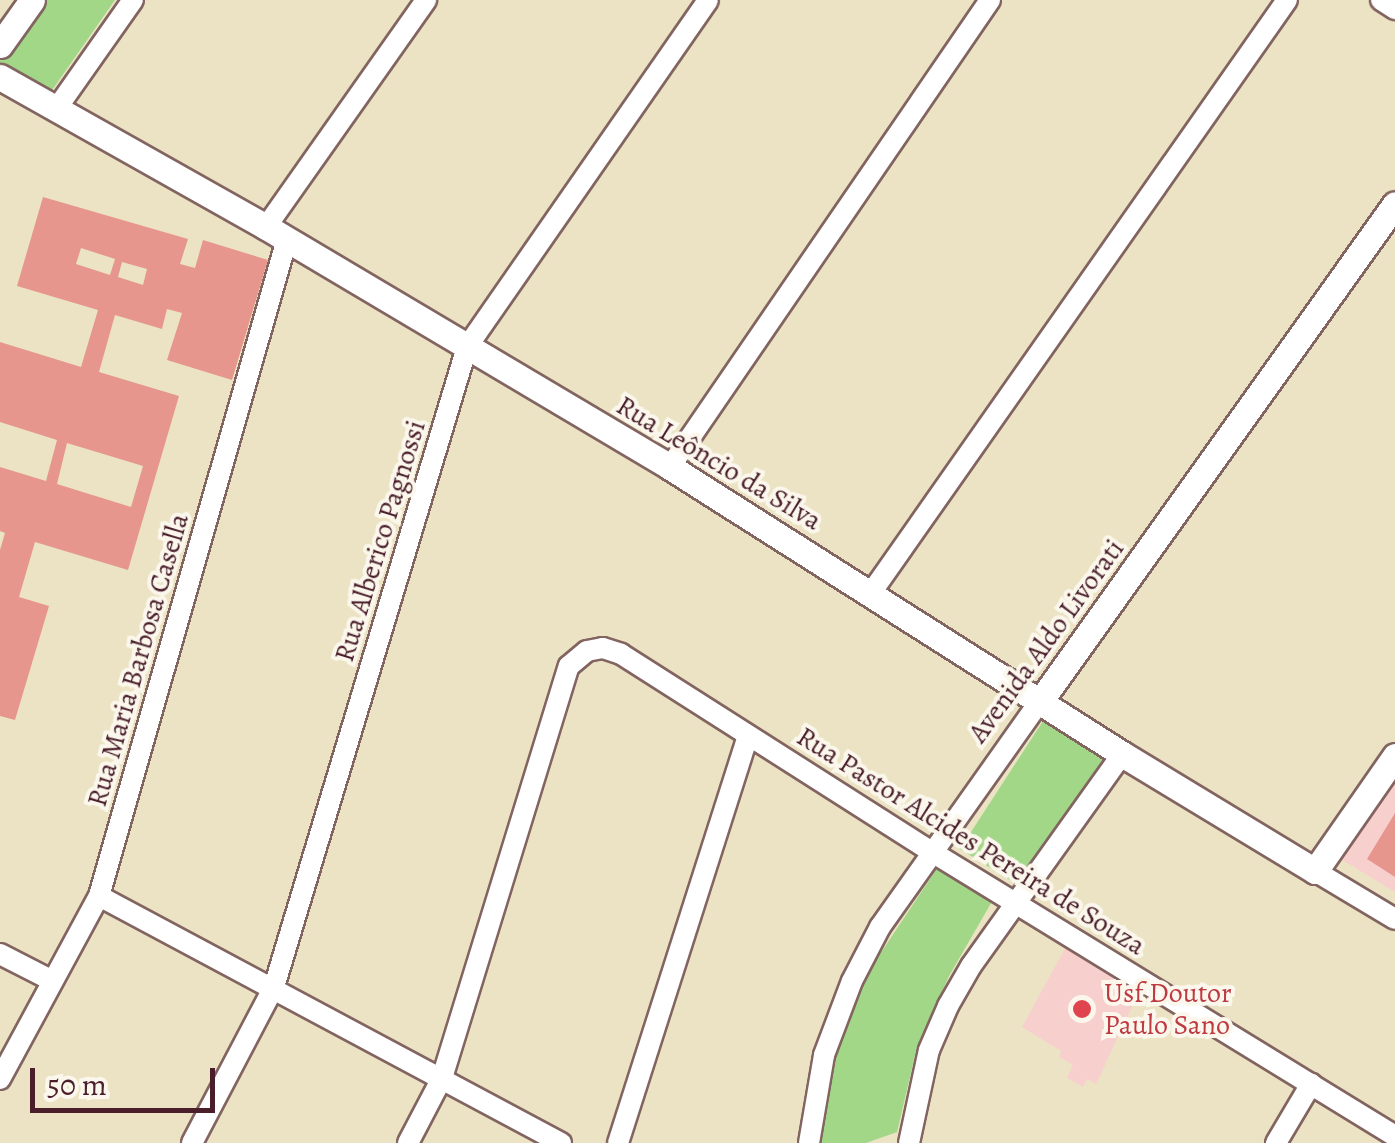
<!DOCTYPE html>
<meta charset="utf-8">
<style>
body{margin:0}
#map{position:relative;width:1395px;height:1143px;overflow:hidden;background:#ebe3c3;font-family:Alegreya,serif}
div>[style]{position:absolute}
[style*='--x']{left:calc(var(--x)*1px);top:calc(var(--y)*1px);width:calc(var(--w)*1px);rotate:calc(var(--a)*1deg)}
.built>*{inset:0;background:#f7d0ce}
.green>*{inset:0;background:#a2d788}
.building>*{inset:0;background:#e6968d}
.roads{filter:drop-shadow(2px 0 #826460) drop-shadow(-2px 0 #826460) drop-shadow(0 2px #826460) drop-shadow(0 -2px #826460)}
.minor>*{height:20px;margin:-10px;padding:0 10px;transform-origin:10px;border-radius:10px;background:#fff}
.tertiary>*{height:25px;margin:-12.5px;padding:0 12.5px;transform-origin:12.5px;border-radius:12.5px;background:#fff}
.dots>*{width:28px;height:28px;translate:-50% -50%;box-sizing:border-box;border:5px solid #fbf7ec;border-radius:50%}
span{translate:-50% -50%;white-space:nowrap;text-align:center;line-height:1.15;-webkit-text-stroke:8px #fbf7ec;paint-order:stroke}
.street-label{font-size:28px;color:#4a1f2b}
.health-label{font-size:28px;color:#be3a42}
.left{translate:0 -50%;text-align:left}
.scale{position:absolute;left:30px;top:1068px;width:185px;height:45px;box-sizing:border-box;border:5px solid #4a1f2b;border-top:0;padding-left:12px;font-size:30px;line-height:35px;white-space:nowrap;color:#4a1f2b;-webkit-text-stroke:8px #fbf7ec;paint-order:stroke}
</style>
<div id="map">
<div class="built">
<div style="clip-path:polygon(1395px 777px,1395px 892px,1339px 858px)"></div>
<div style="clip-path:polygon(1068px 943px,1140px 990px,1096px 1084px,1087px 1079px,1083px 1087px,1067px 1078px,1073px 1065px,1059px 1057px,1061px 1051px,1022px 1027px)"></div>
</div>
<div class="green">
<div style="clip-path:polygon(47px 0,115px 0,48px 96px,0 66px,0 59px)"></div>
<div style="clip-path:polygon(1043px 721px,1103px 760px,1016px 884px,960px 849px)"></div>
<div style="clip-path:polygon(938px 867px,994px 898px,949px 976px,917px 1047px,897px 1132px,866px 1143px,819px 1143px,838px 1045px,872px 966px)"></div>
</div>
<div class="building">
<div style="clip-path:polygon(evenodd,43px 197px,188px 239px,180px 264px,195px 268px,203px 240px,268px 260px,232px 380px,167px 360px,182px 313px,167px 309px,162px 329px,115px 315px,99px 372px,179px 396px,128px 570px,35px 542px,19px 597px,49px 606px,15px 720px,0 716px,0 550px,5px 533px,0 531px,0 467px,46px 481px,57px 440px,0 422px,0 342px,81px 367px,98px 310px,17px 286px,43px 197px,81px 248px,115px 259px,110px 275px,76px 264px,81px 248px,43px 197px,122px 262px,147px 269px,143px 285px,118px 277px,122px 262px,43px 197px,67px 443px,143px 466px,131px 507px,57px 484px,67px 443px)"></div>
<div style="clip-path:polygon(1395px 813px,1395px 877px,1367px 859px)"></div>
</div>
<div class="roads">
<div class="minor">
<div style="--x:1381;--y:0;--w:17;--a:33"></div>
<div style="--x:57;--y:108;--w:132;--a:-54.9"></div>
<div style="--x:266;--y:227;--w:278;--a:-54.8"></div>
<div style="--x:670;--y:467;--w:566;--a:-55.58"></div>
<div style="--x:871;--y:593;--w:724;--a:-54.95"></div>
<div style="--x:1315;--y:871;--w:93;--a:31"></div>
<div style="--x:99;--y:896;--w:524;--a:28.13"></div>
<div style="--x:0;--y:954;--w:59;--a:27"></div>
<div style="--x:0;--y:1079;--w:208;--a:-61.6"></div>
<div style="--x:99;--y:896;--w:683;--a:-74.03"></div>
<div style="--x:192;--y:1143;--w:176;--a:-62.3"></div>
<div style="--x:274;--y:987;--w:668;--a:-73.22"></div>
<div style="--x:467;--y:347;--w:422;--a:-55.2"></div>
<div style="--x:408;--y:1143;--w:73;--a:-62.4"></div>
<div style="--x:442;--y:1078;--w:431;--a:-72.9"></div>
<div style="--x:569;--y:666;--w:23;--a:-40"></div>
<div style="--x:587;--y:651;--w:16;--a:-11"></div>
<div style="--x:603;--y:648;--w:19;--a:18"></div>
<div style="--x:621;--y:654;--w:369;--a:32.5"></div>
<div style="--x:932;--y:852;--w:543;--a:31.52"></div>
<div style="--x:618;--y:1143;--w:427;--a:-72.3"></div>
<div style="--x:809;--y:1143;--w:89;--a:-80.3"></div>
<div style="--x:824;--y:1055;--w:79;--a:-69.3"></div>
<div style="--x:852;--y:981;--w:61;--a:-62.6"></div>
<div style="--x:880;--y:927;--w:278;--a:-54.7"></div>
<div style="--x:909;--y:1143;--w:95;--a:-77.9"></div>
<div style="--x:929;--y:1050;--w:48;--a:-66.6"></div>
<div style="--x:948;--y:1006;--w:46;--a:-60.1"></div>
<div style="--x:971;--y:966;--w:260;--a:-54.5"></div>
<div style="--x:1276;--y:1143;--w:69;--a:-59.3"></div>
</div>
<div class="tertiary">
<div style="--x:0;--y:45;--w:55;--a:-54.6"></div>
<div style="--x:0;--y:77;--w:305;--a:29.4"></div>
<div style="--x:266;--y:227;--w:470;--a:30.7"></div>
<div style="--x:670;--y:467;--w:535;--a:32.41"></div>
<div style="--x:1122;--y:754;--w:226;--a:31.2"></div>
<div style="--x:1315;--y:871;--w:140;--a:-55.2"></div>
<div style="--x:1041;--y:700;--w:609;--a:-54.48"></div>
</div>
</div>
<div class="dots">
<div style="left:1082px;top:1009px;background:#e0444e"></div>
</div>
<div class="street-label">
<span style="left:719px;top:463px;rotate:31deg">Rua Leôncio da Silva</span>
<span style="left:380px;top:541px;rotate:-73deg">Rua Alberico Pagnossi</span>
<span style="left:1046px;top:641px;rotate:-54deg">Avenida Aldo Livorati</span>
<span style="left:138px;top:660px;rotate:-74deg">Rua Maria Barbosa Casella</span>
<span style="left:971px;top:841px;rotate:32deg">Rua Pastor Alcides Pereira de Souza</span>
</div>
<div class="health-label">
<span class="left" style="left:1104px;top:1009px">Usf Doutor<br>Paulo Sano</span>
</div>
<div class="scale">50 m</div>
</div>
